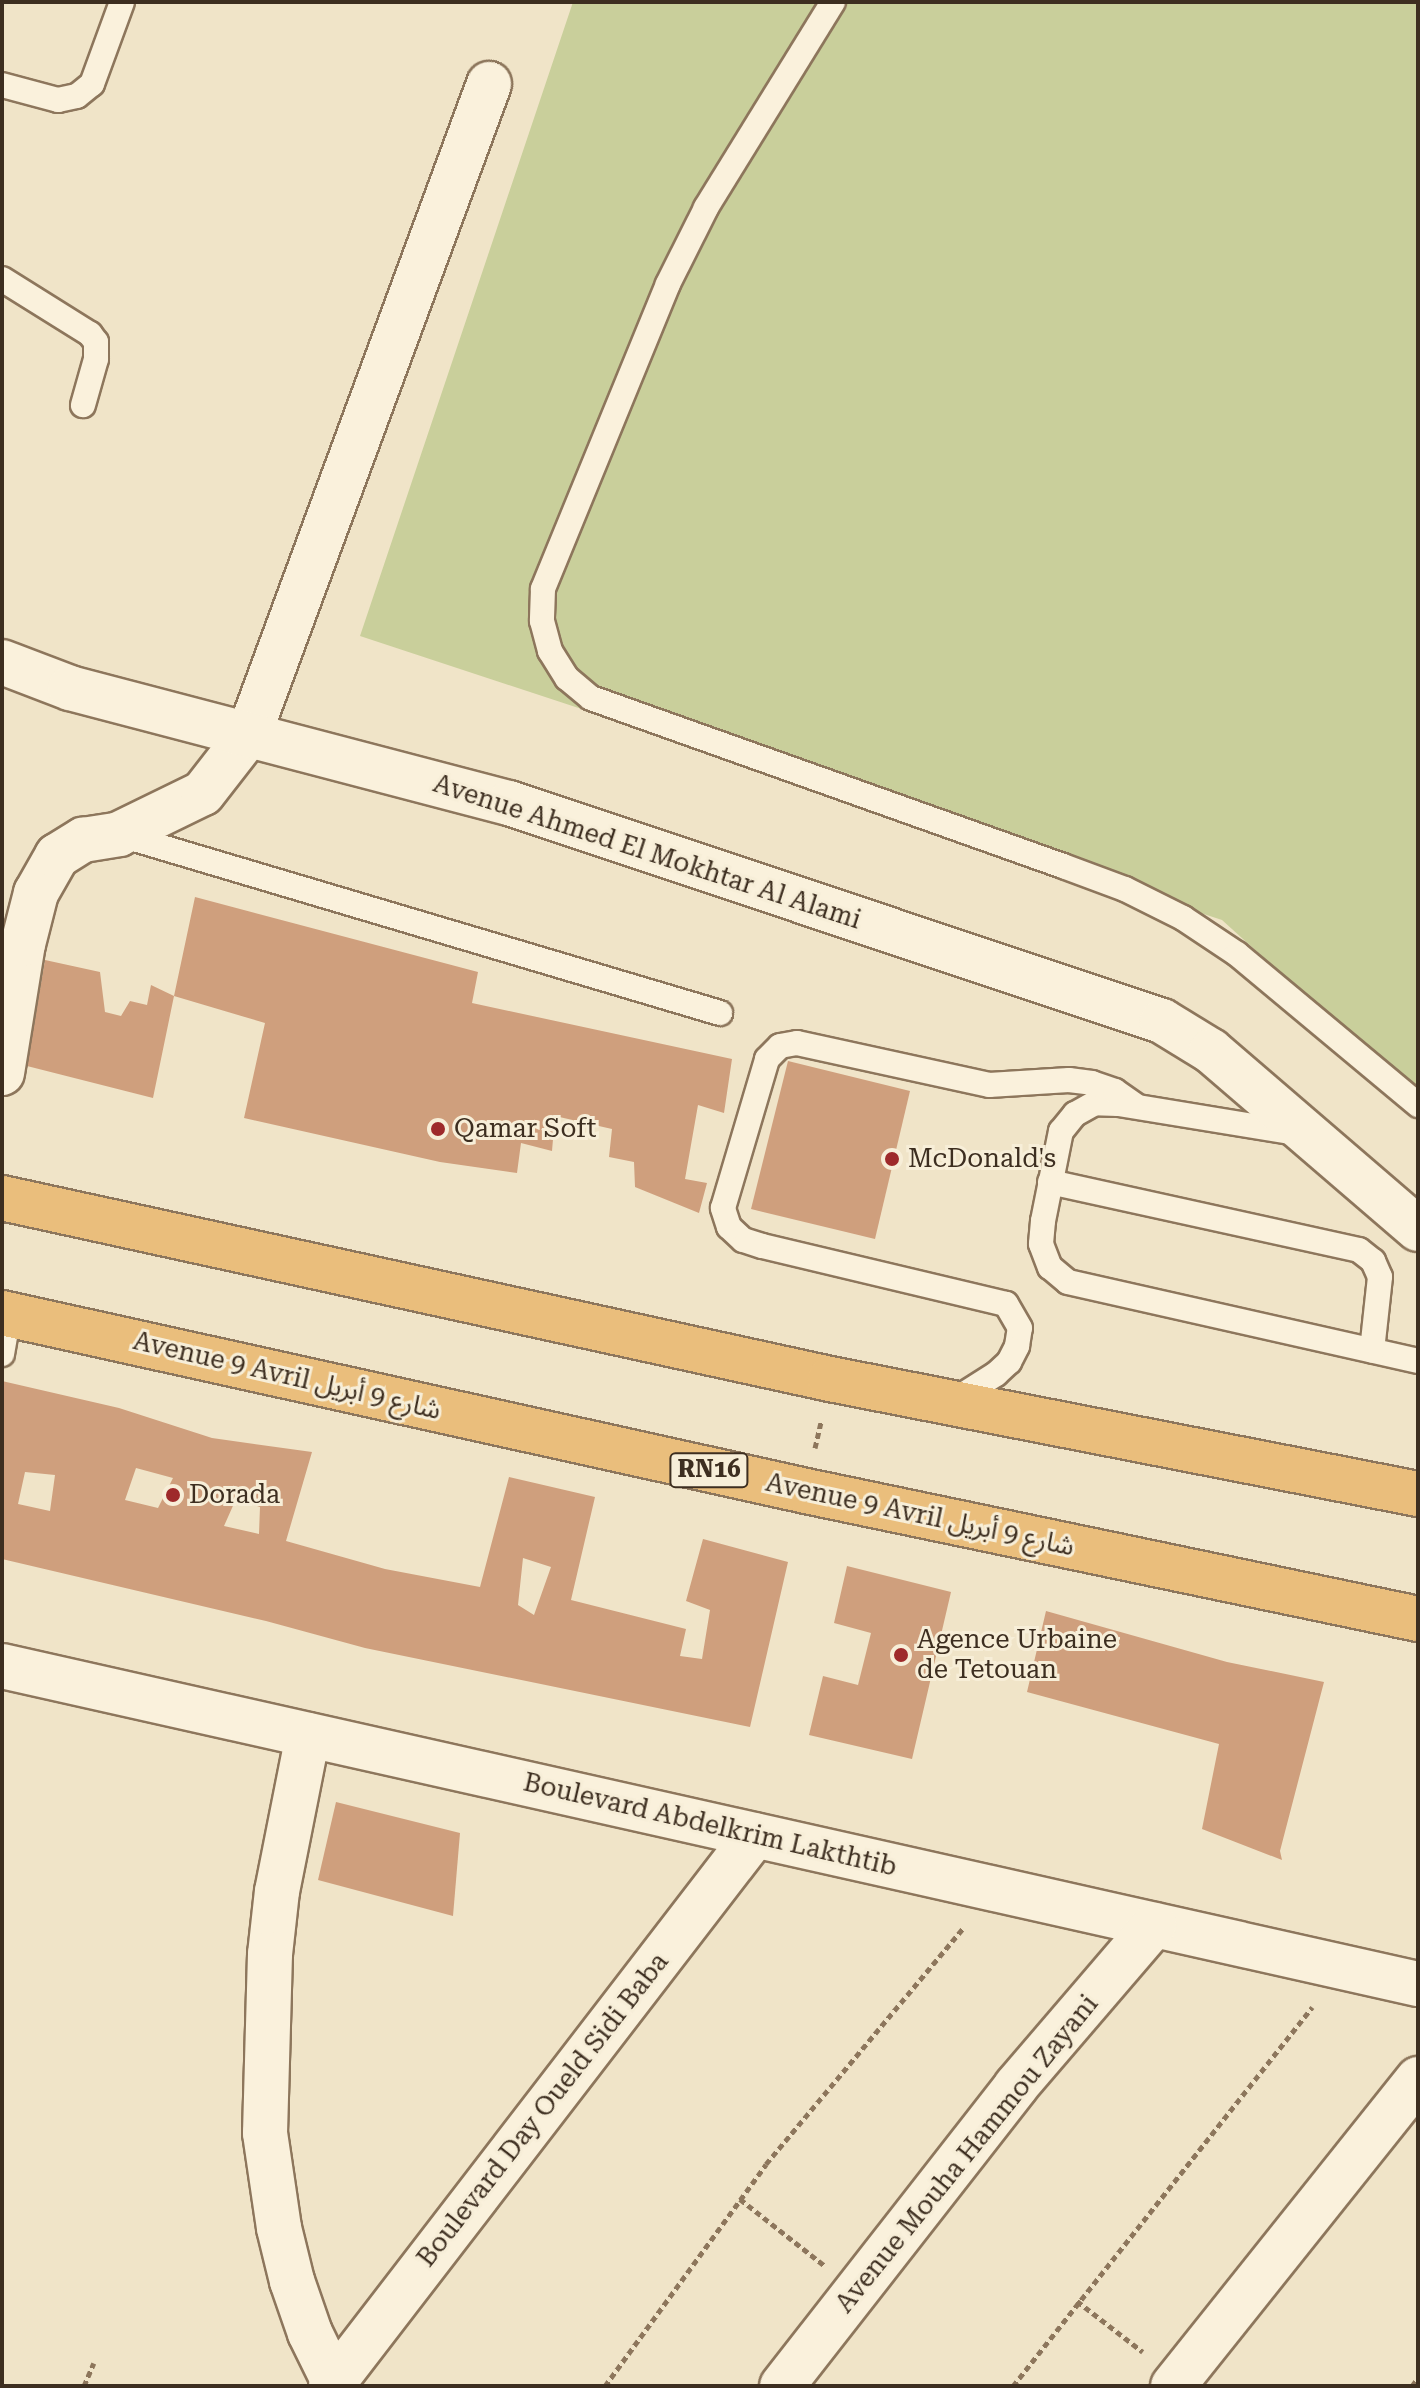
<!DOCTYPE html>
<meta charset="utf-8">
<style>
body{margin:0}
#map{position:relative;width:1420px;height:2388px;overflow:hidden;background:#f0e4c8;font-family:"Roboto Serif","Noto Sans Arabic",serif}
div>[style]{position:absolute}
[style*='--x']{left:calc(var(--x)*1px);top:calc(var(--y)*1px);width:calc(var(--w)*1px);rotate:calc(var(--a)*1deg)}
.green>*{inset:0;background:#c9cf9b}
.building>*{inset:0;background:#cf9f7d}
.path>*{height:5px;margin-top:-2.5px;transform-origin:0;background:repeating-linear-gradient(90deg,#8d765c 0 6px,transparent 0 10px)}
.roads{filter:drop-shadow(2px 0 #8d765c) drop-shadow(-2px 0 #8d765c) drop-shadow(0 2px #8d765c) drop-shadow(0 -2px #8d765c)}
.service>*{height:24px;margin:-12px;padding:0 12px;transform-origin:12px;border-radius:12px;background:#faf1dc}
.minor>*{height:44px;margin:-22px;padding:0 22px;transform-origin:22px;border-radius:22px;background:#faf1dc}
.tertiary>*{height:44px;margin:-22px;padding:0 22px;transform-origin:22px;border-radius:22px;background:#faf1dc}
.trunk>*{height:44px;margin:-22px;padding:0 22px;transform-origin:22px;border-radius:22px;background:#eabe7c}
.dots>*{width:22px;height:22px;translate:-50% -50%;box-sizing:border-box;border:4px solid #f7eed8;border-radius:50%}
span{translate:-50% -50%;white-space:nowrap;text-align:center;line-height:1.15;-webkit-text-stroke:6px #f7eed8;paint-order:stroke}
.shield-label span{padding:2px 6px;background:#f7eed8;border:2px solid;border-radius:6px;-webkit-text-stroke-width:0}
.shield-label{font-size:24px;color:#3d2e20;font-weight:700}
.street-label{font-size:26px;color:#3d2e20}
.poi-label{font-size:26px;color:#3d2e20}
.left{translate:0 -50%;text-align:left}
.frame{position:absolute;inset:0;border:4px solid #3d2e20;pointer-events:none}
</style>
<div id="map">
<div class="green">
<div style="clip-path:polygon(573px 2px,1418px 2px,1418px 1097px,1222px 920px,360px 636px)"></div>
</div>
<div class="building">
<div style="clip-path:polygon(195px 897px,478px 972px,472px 1003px,732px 1059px,724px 1113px,698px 1105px,685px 1179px,707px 1183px,699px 1213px,635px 1187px,634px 1162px,609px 1157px,612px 1129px,555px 1116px,552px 1151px,521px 1143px,517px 1173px,440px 1162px,244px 1118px,265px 1023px,174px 996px)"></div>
<div style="clip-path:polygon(45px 960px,100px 972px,105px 1012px,121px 1016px,130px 1001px,147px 1005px,151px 985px,174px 996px,153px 1098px,27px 1066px)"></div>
<div style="clip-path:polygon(788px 1061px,910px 1091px,875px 1239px,751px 1209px)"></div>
<div style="clip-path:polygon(evenodd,2px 1381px,119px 1408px,212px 1438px,312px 1452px,286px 1541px,385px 1569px,480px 1587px,509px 1477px,595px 1497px,571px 1600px,686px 1629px,680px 1656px,702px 1659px,710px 1610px,686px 1601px,703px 1539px,788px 1562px,750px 1727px,365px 1648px,266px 1621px,2px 1559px,2px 1381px,136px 1468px,173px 1478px,158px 1508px,125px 1500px,136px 1468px,2px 1381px,25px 1472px,55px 1475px,50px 1511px,18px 1504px,25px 1472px,2px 1381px,236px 1499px,260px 1507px,259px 1534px,224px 1526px,236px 1499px,2px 1381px,523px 1558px,551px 1567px,534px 1615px,518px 1605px,523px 1558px)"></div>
<div style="clip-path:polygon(847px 1566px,951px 1592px,912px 1759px,809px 1735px,823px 1676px,858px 1685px,871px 1633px,834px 1623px)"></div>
<div style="clip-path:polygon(1046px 1611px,1227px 1662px,1324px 1682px,1280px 1851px,1282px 1860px,1202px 1829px,1219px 1744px,1027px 1692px)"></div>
<div style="clip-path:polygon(336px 1802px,460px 1833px,453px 1916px,318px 1880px)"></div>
</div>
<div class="path">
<div style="--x:815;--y:1448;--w:27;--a:-77"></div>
<div style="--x:740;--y:2199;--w:107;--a:38.2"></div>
<div style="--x:1077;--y:2301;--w:83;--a:37.7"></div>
<div style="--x:84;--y:2386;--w:25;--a:-67"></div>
<div style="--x:605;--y:2386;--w:274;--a:-54"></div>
<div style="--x:766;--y:2164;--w:309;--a:-50.1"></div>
<div style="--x:1013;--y:2386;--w:483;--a:-51.7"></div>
<div style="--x:1412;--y:2386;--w:10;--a:-53"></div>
</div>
<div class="roads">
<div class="service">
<div style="--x:833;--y:2;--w:242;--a:121.7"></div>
<div style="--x:706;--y:208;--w:85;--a:116.6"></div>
<div style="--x:668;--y:284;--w:330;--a:112.3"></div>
<div style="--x:543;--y:589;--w:32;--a:92"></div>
<div style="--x:542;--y:621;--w:31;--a:75"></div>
<div style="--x:550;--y:651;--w:32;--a:58"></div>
<div style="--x:567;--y:678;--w:31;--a:40"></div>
<div style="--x:591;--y:698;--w:501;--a:19.59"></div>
<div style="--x:1063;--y:866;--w:66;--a:20.4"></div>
<div style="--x:1125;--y:889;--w:65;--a:26.6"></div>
<div style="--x:1183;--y:918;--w:65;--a:33.7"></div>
<div style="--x:1237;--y:954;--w:236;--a:39.8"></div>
<div style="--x:2;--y:85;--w:58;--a:15"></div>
<div style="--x:58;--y:100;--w:19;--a:-12"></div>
<div style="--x:77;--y:96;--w:19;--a:-39"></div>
<div style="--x:92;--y:84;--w:87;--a:-69.9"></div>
<div style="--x:2;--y:279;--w:104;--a:32"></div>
<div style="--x:90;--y:334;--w:10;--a:53"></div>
<div style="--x:96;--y:342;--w:17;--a:90"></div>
<div style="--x:96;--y:359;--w:48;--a:105.8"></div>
<div style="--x:121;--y:835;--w:625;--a:16.55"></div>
<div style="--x:1296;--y:1133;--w:180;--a:-170.7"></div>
<div style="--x:1118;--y:1104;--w:23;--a:-178"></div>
<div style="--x:1095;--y:1103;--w:23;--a:151"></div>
<div style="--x:1075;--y:1114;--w:22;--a:129"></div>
<div style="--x:1061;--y:1131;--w:92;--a:101.3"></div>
<div style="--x:1043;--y:1221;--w:23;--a:95"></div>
<div style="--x:1041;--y:1244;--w:25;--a:69"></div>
<div style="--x:1050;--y:1267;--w:23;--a:40"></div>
<div style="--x:1068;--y:1282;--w:359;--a:12.7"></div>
<div style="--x:1050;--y:1182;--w:316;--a:12.4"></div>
<div style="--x:1359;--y:1250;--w:18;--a:38"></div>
<div style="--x:1373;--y:1261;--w:17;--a:66"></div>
<div style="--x:1380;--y:1277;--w:74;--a:96.2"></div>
<div style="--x:2;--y:1354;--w:41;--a:-80.1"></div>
<div style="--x:955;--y:1400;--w:49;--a:-32.4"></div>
<div style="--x:996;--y:1374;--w:18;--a:-43"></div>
<div style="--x:1009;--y:1362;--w:18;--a:-63"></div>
<div style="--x:1017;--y:1346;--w:18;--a:-81"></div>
<div style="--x:1020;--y:1328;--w:28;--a:-120"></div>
<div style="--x:1006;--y:1304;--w:251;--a:-166.6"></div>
<div style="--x:762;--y:1246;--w:20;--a:-162"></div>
<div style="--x:743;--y:1240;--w:19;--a:-137"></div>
<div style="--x:729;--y:1227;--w:20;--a:-108"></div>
<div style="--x:723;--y:1208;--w:155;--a:-73.5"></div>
<div style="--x:767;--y:1059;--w:18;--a:-45"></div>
<div style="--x:780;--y:1046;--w:17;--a:-10"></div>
<div style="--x:797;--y:1043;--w:197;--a:12.3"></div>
<div style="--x:989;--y:1085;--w:80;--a:-3.6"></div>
<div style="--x:1069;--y:1080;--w:23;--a:7"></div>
<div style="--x:1092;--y:1083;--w:24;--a:19"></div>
<div style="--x:1115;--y:1091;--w:24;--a:35"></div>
</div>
<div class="minor">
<div style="--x:2;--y:1073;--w:131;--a:-80.8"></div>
<div style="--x:23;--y:944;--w:53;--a:-75.7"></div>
<div style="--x:36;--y:893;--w:43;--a:-60.4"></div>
<div style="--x:57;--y:856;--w:31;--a:-32"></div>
<div style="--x:83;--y:840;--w:36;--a:-9"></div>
<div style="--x:119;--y:834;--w:93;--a:-26"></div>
<div style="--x:203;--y:793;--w:75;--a:-52.1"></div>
<div style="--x:249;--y:734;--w:693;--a:-69.73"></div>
<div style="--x:2;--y:1666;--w:1451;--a:12.66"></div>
<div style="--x:308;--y:1735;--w:159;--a:101.2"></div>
<div style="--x:277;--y:1891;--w:63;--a:96.3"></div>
<div style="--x:270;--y:1954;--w:179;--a:91.6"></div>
<div style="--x:265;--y:2133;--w:96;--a:81.6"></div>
<div style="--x:279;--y:2228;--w:55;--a:76.2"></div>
<div style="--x:292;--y:2281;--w:55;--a:70.9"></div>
<div style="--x:310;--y:2333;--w:55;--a:63.9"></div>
<div style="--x:331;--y:2386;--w:695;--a:-52.42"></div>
<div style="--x:782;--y:2386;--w:380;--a:-52"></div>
<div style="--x:1016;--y:2086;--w:212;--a:-49.4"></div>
<div style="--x:1173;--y:2386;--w:393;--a:-51.4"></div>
</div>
<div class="tertiary">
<div style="--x:2;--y:662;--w:73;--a:20.9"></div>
<div style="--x:70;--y:688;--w:454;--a:14.7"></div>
<div style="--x:509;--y:803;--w:688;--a:18.46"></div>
<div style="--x:1162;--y:1021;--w:57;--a:31.5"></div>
<div style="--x:1211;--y:1051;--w:273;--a:40.7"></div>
</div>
<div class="trunk">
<div style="--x:2;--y:1198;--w:848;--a:12.33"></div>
<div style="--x:830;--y:1379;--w:599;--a:11.07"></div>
<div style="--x:2;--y:1313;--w:823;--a:12.48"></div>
<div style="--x:806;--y:1491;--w:625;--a:11.81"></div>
</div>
</div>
<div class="dots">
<div style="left:438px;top:1129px;background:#9e2a2b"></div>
<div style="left:892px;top:1159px;background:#9e2a2b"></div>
<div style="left:173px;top:1495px;background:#9e2a2b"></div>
<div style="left:901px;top:1655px;background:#9e2a2b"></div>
</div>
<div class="shield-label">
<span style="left:709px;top:1470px">RN16</span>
</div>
<div class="street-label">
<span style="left:647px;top:852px;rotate:18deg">Avenue Ahmed El Mokhtar Al Alami</span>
<span style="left:287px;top:1376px;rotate:13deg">Avenue 9 Avril شارع 9 أبريل</span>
<span style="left:920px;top:1515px;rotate:12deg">Avenue 9 Avril شارع 9 أبريل</span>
<span style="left:710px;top:1825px;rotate:13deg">Boulevard Abdelkrim Lakthtib</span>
<span style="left:543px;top:2110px;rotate:-52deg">Boulevard Day Oueld Sidi Baba</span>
<span style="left:967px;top:2154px;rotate:-51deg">Avenue Mouha Hammou Zayani</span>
</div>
<div class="poi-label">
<span class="left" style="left:454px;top:1129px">Qamar Soft</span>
<span class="left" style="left:908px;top:1159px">McDonald's</span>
<span class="left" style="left:189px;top:1495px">Dorada</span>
<span class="left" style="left:917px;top:1655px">Agence Urbaine<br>de Tetouan</span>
</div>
<div class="frame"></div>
</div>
